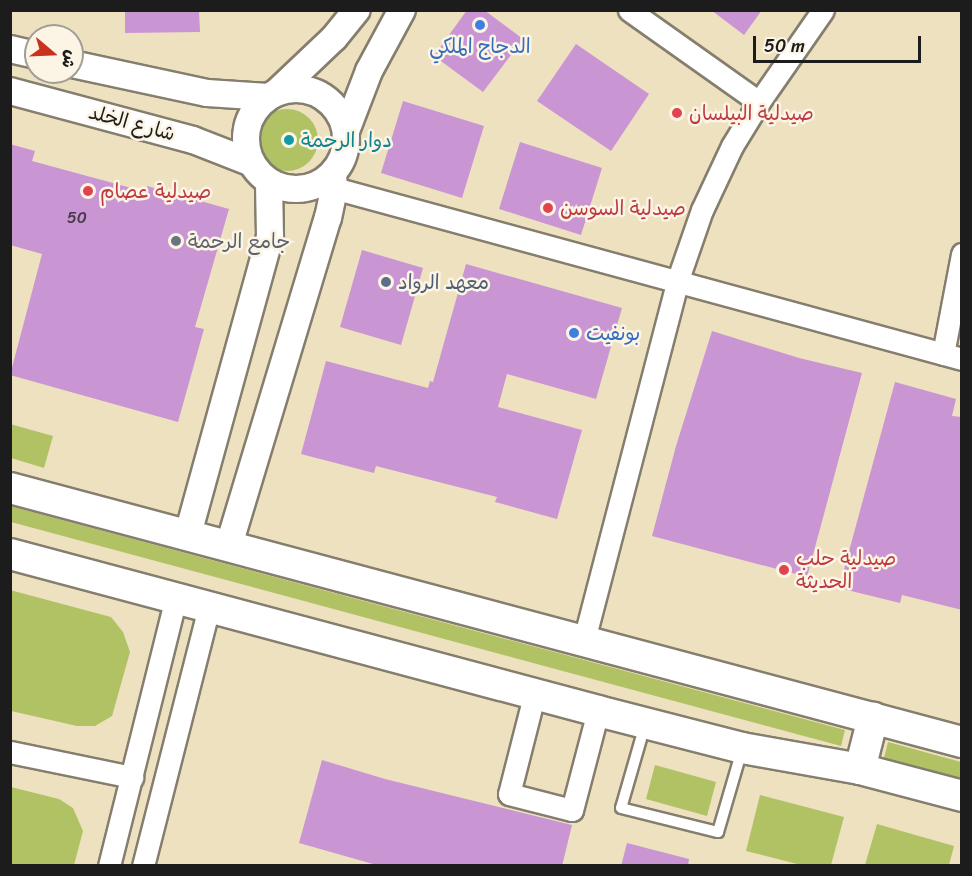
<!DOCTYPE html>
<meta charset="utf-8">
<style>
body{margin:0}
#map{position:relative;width:972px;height:876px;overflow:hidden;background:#eee1c0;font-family:Sriracha,"Playpen Sans Arabic",sans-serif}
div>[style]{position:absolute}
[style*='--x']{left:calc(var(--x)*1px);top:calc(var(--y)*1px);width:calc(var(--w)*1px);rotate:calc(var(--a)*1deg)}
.green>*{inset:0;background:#b1c265}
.round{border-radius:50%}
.building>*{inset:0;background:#ca95d3}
.roads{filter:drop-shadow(2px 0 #857e6e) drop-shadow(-2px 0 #857e6e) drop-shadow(0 2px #857e6e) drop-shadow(0 -2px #857e6e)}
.service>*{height:10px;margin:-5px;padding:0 5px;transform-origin:5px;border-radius:5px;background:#fff}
.minor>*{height:21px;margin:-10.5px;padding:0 10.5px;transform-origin:10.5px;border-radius:10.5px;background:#fff}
.tertiary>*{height:26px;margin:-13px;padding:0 13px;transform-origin:13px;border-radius:13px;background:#fff}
.tertiary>.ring{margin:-13px;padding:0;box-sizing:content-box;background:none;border:26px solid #fff;border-radius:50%}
.secondary>*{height:30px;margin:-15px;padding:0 15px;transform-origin:15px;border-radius:15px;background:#fff}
.dots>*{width:16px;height:16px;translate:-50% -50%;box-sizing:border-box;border:3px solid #fcf5e5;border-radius:50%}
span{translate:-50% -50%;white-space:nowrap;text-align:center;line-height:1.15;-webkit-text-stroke:5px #fcf5e5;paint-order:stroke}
.number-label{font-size:16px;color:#483a4a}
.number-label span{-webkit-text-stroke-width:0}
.shop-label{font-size:20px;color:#366cbe}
.left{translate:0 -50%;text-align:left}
.health-label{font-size:20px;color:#be3a42}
.street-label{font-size:20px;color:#1c1c1c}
.culture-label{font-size:20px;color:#0d838f}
.worship-label{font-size:20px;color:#5b616d}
.service-label{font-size:20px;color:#4e5e75}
.frame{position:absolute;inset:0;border:12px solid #1c1c1c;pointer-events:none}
.north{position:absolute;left:24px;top:24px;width:60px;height:60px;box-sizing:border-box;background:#fcf5e5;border:2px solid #a29e95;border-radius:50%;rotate:109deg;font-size:16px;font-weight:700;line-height:24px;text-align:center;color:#1c1c1c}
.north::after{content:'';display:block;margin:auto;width:21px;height:27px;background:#c8321e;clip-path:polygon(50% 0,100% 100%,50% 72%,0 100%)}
.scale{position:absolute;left:753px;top:36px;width:168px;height:27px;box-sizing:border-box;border:3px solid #1c1c1c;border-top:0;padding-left:8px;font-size:18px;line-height:21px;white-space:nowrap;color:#1c1c1c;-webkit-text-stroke:4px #fcf5e5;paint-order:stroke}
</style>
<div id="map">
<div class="green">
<div class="round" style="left:256px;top:109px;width:62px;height:62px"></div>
<div style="clip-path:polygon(10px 424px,53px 436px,44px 468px,11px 458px)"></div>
<div style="clip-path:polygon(10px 506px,845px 730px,841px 746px,11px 522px)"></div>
<div style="clip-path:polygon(10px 590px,111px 617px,123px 632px,130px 652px,112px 716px,95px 726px,77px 726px,11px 711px)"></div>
<div style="clip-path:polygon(888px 742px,961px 762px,961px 779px,884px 758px)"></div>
<div style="clip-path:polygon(655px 765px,716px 782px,707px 816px,646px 799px)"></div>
<div style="clip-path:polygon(11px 787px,59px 799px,73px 808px,83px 831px,74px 865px,11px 865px)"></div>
<div style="clip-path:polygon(760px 795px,844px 817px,831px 865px,801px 865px,746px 851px)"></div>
<div style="clip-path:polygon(877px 824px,954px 846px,949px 865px,865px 865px)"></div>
</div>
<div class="building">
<div style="clip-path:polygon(125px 10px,199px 10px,200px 32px,125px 33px)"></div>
<div style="clip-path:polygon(467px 10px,484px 10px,523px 39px,483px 92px,434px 56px)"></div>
<div style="clip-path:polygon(711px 10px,762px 10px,744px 35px)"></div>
<div style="clip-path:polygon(576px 44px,649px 94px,611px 151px,537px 101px)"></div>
<div style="clip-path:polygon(403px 101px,484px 126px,462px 198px,381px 173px)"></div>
<div style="clip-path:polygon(520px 142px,602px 168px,581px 235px,499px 209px)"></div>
<div style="clip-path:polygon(10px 144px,35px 151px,32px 161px,146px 192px,147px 186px,229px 209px,195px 327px,204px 329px,178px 422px,10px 375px,42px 254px,10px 245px)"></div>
<div style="clip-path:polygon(362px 250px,423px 268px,401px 345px,340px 327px)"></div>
<div style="clip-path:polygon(466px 264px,622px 308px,596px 399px,507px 374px,498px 407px,582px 430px,557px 519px,495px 502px,497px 497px,376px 466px,374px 473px,301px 454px,326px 361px,428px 388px,430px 381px,433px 382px)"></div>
<div style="clip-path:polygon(712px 331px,799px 358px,862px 373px,807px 577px,652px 536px,676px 446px)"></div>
<div style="clip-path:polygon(895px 382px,956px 399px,952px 416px,962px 417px,962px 610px,902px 595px,900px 603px,839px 588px)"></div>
<div style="clip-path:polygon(322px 760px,385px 779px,572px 825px,562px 866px,380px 866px,299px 843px)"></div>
<div style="clip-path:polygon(627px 843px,689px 859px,688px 866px,621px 866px)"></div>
</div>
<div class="roads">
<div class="service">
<div style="--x:645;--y:725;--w:86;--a:106.1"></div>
<div style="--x:621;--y:808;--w:100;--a:13.9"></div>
<div style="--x:718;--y:832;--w:85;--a:-73.7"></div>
</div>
<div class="minor">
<div style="--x:629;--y:10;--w:159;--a:35.3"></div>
<div style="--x:319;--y:184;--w:666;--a:15.22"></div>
<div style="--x:943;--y:354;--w:102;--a:-79.2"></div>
<div style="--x:584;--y:640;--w:370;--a:-75.4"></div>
<div style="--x:677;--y:282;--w:76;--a:-70.9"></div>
<div style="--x:702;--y:210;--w:71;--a:-64.9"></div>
<div style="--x:732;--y:146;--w:52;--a:-58.5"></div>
<div style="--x:759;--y:102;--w:112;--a:-55.2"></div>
<div style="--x:535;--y:692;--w:105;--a:104.3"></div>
<div style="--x:509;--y:794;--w:65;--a:14.3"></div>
<div style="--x:572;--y:810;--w:102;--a:-75.3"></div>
<div style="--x:10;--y:752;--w:125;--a:11.6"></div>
<div style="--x:109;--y:866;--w:276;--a:-76"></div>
<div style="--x:143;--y:866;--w:266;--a:-75.7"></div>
</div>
<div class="tertiary">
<div style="--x:10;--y:49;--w:27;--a:13"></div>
<div style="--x:72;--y:64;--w:138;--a:12.1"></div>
<div style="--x:207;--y:93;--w:61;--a:3.8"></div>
<div class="ring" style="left:246px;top:89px;width:74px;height:74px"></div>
<div style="--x:10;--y:91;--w:189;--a:15"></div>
<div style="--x:193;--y:140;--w:63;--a:21.3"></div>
<div style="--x:276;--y:93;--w:80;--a:-43.5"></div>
<div style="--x:334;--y:38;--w:36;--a:-51"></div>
<div style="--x:346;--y:131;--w:64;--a:-69"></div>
<div style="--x:369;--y:71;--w:69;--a:-61.6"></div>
<div style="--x:188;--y:534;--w:309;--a:-74.6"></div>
<div style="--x:270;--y:236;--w:54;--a:-91.1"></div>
<div style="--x:229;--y:545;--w:342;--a:-73.2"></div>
<div style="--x:328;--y:218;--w:30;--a:-78"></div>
<div style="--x:334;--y:189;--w:16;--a:-94"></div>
</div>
<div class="secondary">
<div style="--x:10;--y:488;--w:985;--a:14.94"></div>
<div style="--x:10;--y:554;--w:609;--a:14.95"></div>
<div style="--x:598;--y:711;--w:149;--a:14.4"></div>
<div style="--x:742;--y:748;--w:120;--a:10.1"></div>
<div style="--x:860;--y:769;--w:106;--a:14.8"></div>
<div style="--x:860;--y:769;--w:53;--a:-75.7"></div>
</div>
</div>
<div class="dots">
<div style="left:480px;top:25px;background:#3f7fe0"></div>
<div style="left:677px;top:113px;background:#e0444e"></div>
<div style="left:289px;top:140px;background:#0f9aa8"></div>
<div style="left:88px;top:191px;background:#e0444e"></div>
<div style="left:548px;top:208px;background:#e0444e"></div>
<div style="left:176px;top:241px;background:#6b7280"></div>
<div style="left:386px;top:282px;background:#5c6f8a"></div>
<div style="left:574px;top:333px;background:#3f7fe0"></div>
<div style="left:784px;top:570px;background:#e0444e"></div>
</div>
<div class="number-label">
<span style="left:77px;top:218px">50</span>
</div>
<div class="shop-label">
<span style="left:480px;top:46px">الدجاج الملكي</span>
<span class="left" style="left:586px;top:333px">بونفيت</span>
</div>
<div class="health-label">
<span class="left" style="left:689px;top:113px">صيدلية البيلسان</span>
<span class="left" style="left:100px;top:191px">صيدلية عصام</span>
<span class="left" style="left:560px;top:208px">صيدلية السوسن</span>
<span class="left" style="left:796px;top:570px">صيدلية حلب<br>الحديثة</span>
</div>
<div class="street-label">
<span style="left:132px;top:123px;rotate:15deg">شارع الخلد</span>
</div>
<div class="culture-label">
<span class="left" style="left:301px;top:140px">دوار الرحمة</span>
</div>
<div class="worship-label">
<span class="left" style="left:188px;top:241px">جامع الرحمة</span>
</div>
<div class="service-label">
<span class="left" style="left:398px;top:282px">معهد الرواد</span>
</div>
<div class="frame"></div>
<div class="north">ش</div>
<div class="scale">50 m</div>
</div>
